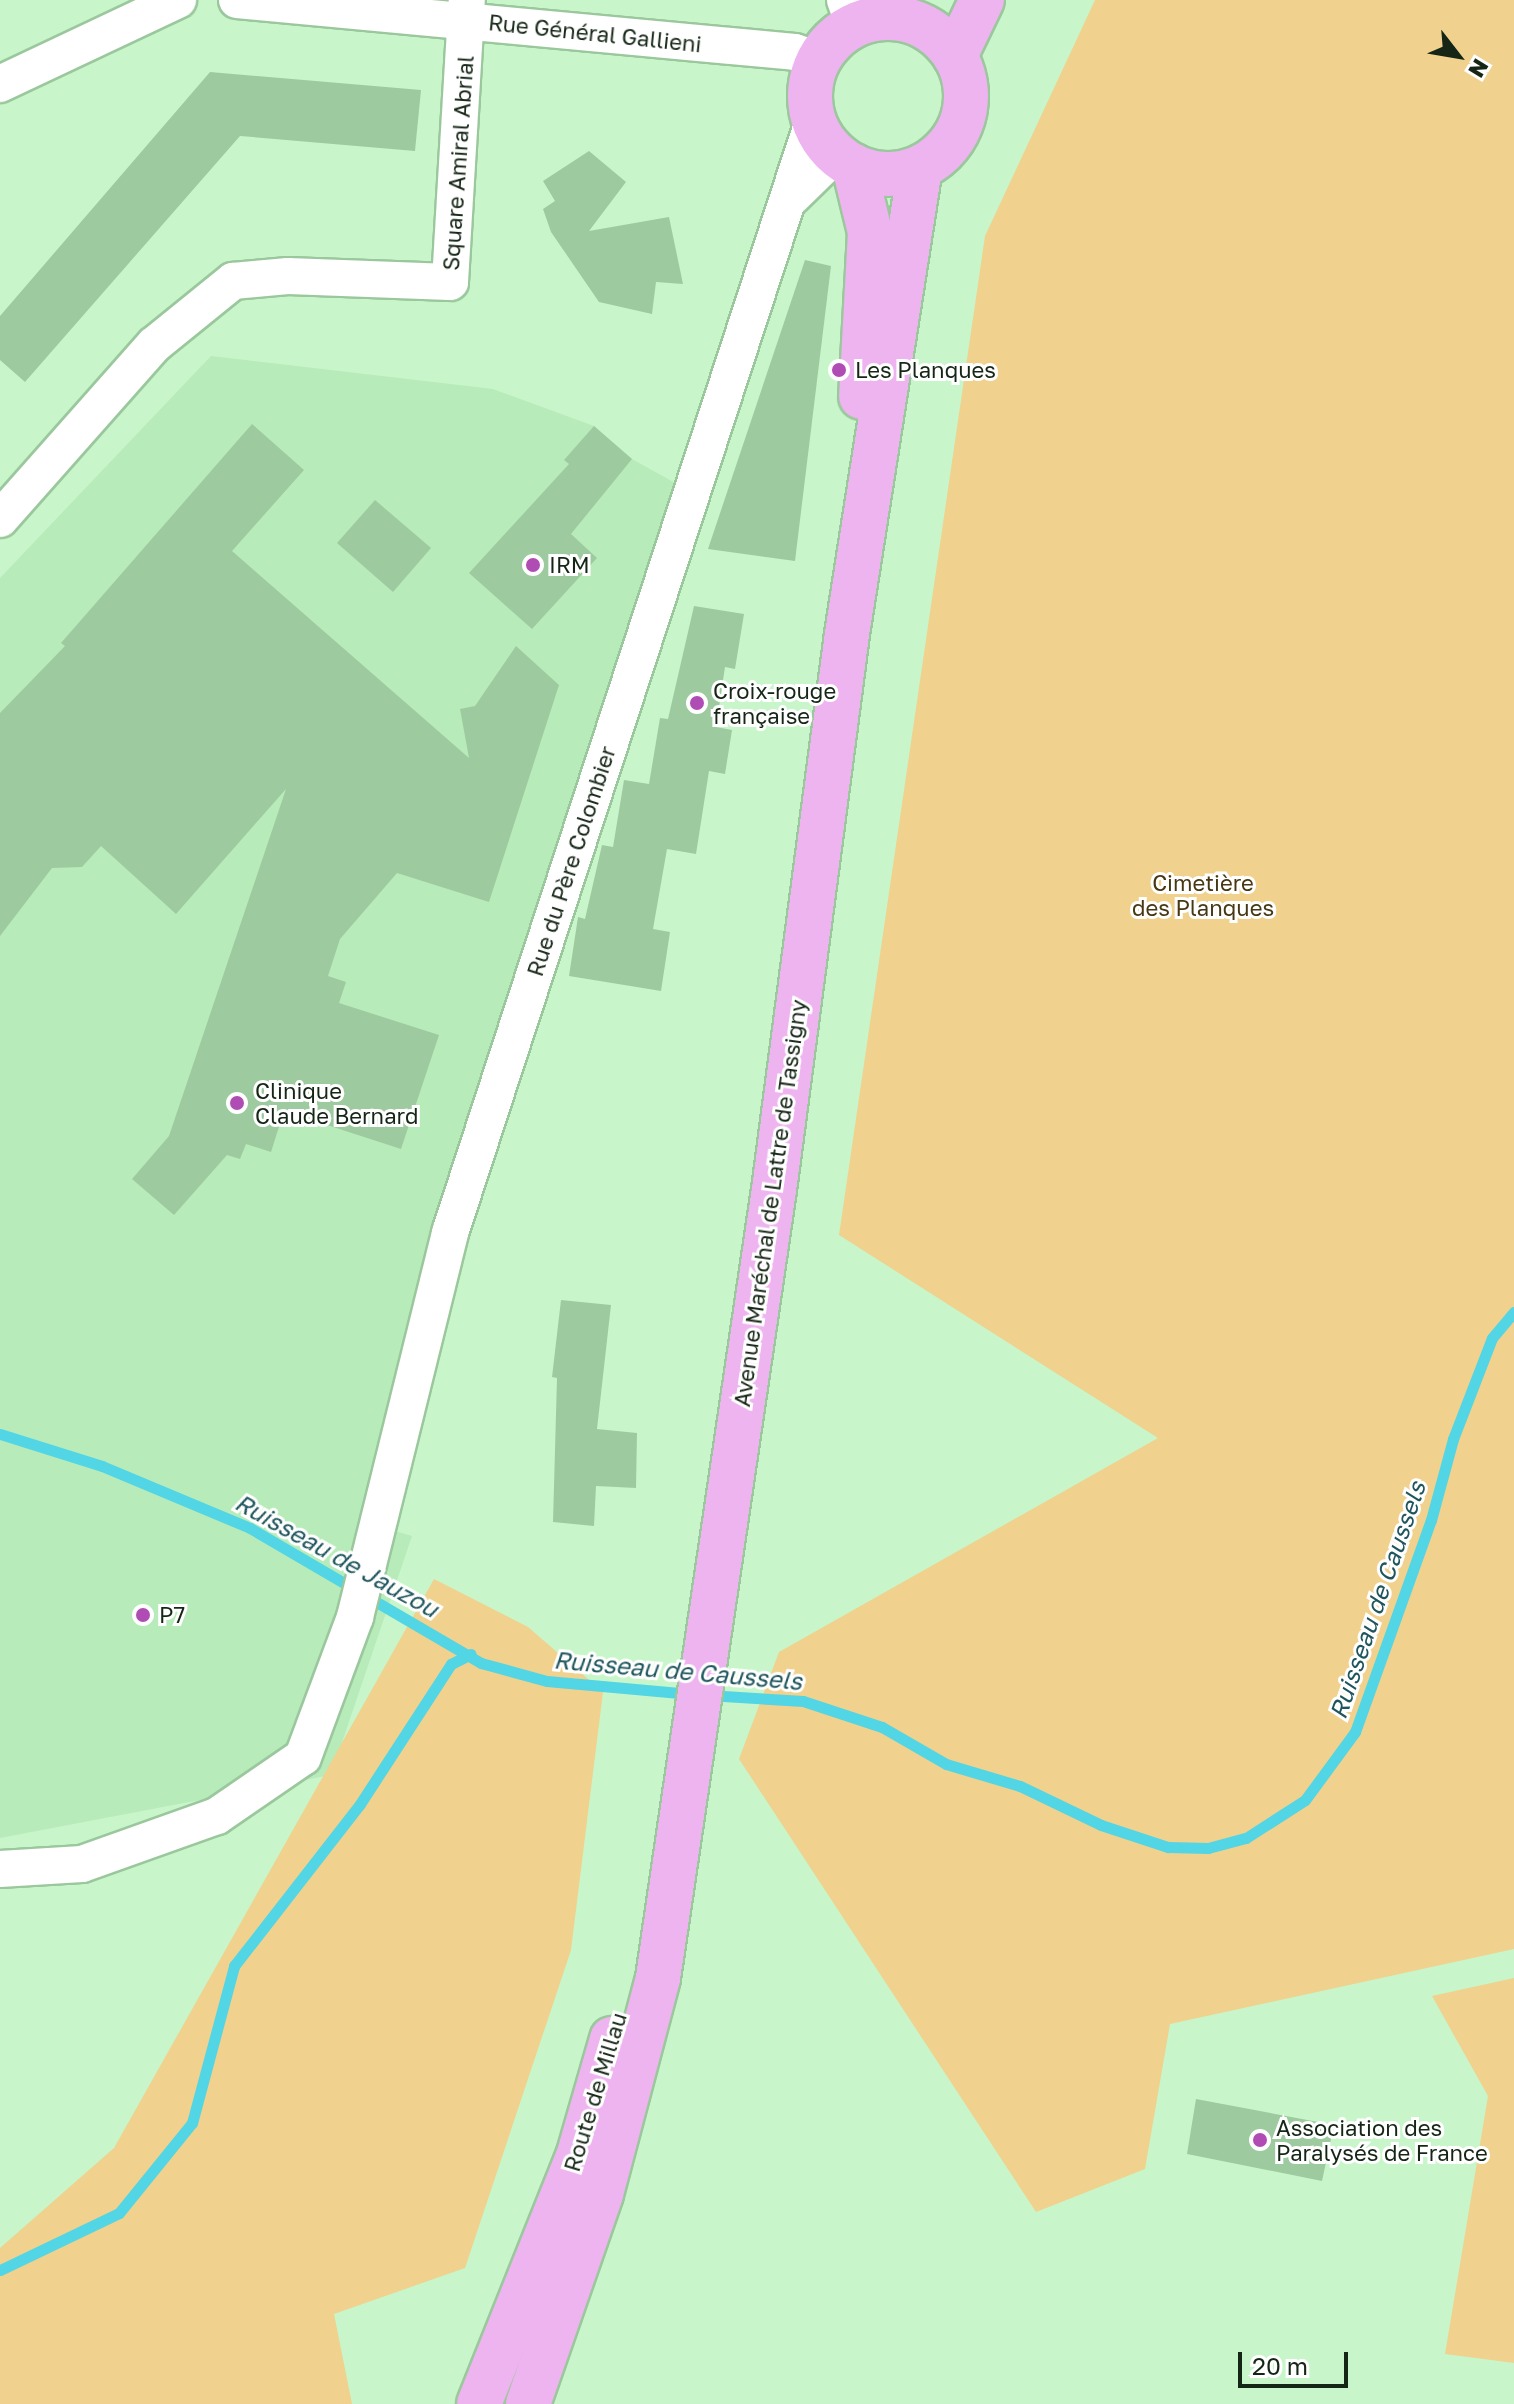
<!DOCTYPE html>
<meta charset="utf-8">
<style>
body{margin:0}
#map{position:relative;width:1514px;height:2404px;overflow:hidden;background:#c8f6ca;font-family:"Golos Text",sans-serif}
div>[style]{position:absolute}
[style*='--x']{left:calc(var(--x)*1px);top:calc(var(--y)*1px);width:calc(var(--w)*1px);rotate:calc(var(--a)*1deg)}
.built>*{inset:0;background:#b7ebba}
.green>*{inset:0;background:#f0d18d}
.stream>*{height:11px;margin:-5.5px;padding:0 5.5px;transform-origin:5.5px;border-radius:5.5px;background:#52d5e4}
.building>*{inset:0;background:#9ecaa0}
.roads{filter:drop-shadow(2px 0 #9bc79d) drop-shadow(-2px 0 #9bc79d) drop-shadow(0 2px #9bc79d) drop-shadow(0 -2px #9bc79d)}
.minor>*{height:36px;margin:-18px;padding:0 18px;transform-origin:18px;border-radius:18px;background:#fff}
.major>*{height:44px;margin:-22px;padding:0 22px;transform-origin:22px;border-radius:22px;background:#eeb4ef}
.major>.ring{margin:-22px;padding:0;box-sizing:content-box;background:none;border:44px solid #eeb4ef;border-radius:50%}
.dots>*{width:22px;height:22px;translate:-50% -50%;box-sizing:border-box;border:4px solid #fff;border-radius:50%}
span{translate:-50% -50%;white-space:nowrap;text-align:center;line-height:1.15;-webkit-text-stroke:6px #fff;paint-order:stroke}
.street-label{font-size:22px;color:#152616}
.poi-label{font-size:22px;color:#152616}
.left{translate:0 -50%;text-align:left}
.park-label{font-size:22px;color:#473712}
.water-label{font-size:24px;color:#1f565d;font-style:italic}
.north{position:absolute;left:1418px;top:16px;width:80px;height:80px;-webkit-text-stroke:6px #fff;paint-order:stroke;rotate:121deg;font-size:22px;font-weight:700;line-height:32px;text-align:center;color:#152616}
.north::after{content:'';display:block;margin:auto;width:28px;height:36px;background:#152616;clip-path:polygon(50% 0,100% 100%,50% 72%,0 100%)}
.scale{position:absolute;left:1238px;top:2352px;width:110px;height:36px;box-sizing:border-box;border:4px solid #152616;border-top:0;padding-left:10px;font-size:24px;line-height:28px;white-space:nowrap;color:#152616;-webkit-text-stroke:6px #fff;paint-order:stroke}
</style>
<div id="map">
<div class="built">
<div style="clip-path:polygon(211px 356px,493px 389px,594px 426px,632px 459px,677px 484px,433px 1229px,359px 1520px,412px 1536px,331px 1775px,0 1838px,0 578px)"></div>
</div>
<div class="green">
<div style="clip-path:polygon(1095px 0,1514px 0,1514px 1949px,1170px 2024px,1145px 2169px,1036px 2212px,739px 1759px,779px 1652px,1158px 1438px,839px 1235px,985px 236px)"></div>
<div style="clip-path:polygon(434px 1579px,528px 1627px,603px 1692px,571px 1950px,465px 2268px,334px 2314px,352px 2404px,0 2404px,0 2248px,114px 2148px)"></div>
<div style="clip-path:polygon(1514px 1978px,1514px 2363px,1445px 2354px,1488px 2096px,1432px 1996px)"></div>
</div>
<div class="stream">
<div style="--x:0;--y:1434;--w:107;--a:17.4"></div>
<div style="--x:102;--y:1466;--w:160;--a:22.7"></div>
<div style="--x:250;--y:1528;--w:268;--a:30.3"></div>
<div style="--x:481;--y:1663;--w:68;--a:15.3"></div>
<div style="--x:547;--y:1681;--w:144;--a:5.2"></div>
<div style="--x:707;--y:1695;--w:96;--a:3.6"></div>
<div style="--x:803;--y:1701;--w:83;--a:18.2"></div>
<div style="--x:882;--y:1727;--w:74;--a:30"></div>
<div style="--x:946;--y:1764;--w:77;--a:16.6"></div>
<div style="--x:1020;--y:1786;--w:90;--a:25.7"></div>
<div style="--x:1101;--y:1825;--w:71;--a:18.2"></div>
<div style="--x:1168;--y:1847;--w:40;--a:1.4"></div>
<div style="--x:1208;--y:1848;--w:39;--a:-15"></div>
<div style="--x:1246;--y:1838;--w:70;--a:-32.8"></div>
<div style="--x:1305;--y:1800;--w:84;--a:-53.7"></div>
<div style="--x:1355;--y:1732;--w:225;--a:-70.3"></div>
<div style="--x:1431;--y:1520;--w:84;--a:-74.8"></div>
<div style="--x:1453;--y:1439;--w:108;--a:-68.9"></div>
<div style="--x:1492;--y:1338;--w:34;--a:-50"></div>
<div style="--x:0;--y:2270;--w:132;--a:-25.6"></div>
<div style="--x:119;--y:2213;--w:116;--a:-51"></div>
<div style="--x:192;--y:2123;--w:163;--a:-75"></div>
<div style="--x:234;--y:1966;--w:205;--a:-52.1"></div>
<div style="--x:360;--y:1804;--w:167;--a:-57"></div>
<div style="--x:451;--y:1664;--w:22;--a:-27"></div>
</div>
<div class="building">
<div style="clip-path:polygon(210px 72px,421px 90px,415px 151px,240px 136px,25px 382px,0 360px,0 316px)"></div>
<div style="clip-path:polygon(589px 151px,626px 182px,589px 231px,669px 217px,683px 284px,656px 282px,652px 314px,599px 302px,551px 232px,543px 209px,555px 201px,543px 181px)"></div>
<div style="clip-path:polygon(805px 260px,831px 266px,795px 561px,708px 549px)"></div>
<div style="clip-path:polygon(252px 424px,304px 470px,232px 551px,469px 758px,460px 709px,475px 706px,516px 646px,559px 685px,489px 902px,397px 873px,340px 939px,328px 976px,346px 982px,339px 1003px,439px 1035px,401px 1149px,284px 1111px,271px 1152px,246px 1144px,240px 1159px,227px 1155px,174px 1215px,132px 1179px,169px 1136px,286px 789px,176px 914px,101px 846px,82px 867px,52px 868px,0 936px,0 713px,65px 646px,61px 643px)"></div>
<div style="clip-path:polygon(594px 426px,632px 459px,571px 534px,597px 558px,532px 629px,469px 573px,569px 464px,564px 460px)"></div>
<div style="clip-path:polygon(375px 500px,431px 548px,393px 592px,337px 543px)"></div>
<div style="clip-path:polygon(694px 606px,744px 614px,735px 669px,725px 667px,716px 727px,732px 730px,725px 774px,709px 771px,696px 854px,667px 849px,653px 929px,670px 932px,661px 991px,569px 976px,578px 917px,585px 919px,602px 845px,613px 847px,624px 780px,649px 784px,660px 718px,668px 719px)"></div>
<div style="clip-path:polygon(561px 1300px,611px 1305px,597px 1429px,637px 1433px,636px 1488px,596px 1486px,594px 1526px,553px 1522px,557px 1378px,552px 1377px)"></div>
<div style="clip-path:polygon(1196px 2099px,1334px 2125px,1322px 2181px,1187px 2154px)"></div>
</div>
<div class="roads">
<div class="minor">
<div style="--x:237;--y:0;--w:560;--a:5.32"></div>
<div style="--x:795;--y:52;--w:24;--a:19"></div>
<div style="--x:845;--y:0;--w:27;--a:70"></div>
<div style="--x:0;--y:84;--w:197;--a:-25.3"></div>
<div style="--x:793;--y:196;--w:60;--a:-44.3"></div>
<div style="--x:0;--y:519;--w:232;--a:-48.5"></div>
<div style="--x:154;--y:345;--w:102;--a:-39"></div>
<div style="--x:233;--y:281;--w:55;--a:-5.2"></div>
<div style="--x:288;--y:276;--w:162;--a:2.1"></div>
<div style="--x:450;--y:282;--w:283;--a:-86.6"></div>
<div style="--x:0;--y:1869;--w:82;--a:-3.5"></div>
<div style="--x:82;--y:1864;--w:143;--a:-19.6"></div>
<div style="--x:217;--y:1816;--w:104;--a:-34.5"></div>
<div style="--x:303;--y:1757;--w:149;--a:-69.6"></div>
<div style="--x:355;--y:1617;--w:396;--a:-76.1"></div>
<div style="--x:450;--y:1233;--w:1172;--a:-71.91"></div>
</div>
<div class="major">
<div class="ring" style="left:810px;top:18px;width:112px;height:112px"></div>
<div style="--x:955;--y:56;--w:62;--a:-64.3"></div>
<div style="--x:854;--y:166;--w:68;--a:76.4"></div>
<div style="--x:870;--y:232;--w:165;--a:93.1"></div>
<div style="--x:479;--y:2404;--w:266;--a:-68.2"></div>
<div style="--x:578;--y:2157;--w:123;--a:-73.9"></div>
<div style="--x:528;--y:2404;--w:222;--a:-70.8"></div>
<div style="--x:601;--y:2194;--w:223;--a:-75.2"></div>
<div style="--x:658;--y:1978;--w:796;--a:-81.63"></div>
<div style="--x:774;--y:1190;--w:561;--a:-82.52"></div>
<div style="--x:847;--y:634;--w:472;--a:-81.1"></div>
</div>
</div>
<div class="dots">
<div style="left:839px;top:370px;background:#b04db4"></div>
<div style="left:533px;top:565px;background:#b04db4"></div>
<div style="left:697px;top:703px;background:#b04db4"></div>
<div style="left:237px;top:1103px;background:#b04db4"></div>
<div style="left:143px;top:1615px;background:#b04db4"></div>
<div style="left:1260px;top:2140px;background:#b04db4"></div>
</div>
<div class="street-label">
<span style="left:595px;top:33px;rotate:6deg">Rue Général Gallieni</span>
<span style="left:458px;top:163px;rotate:-86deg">Square Amiral Abrial</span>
<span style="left:571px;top:861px;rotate:-72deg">Rue du Père Colombier</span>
<span style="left:770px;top:1203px;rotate:-82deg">Avenue Maréchal de Lattre de Tassigny</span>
<span style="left:595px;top:2092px;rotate:-73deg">Route de Millau</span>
</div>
<div class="poi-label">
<span class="left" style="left:855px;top:370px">Les Planques</span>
<span class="left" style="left:549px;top:565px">IRM</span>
<span class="left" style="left:713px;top:703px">Croix-rouge<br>française</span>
<span class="left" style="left:255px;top:1103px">Clinique<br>Claude Bernard</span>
<span class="left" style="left:159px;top:1615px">P7</span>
<span class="left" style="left:1276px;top:2140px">Association des<br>Paralysés de France</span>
</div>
<div class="park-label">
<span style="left:1203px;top:895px">Cimetière<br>des Planques</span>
</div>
<div class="water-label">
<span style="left:337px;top:1555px;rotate:29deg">Ruisseau de Jauzou</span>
<span style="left:1377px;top:1600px;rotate:-71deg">Ruisseau de Caussels</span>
<span style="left:678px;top:1670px;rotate:5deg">Ruisseau de Caussels</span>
</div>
<div class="north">N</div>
<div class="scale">20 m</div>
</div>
